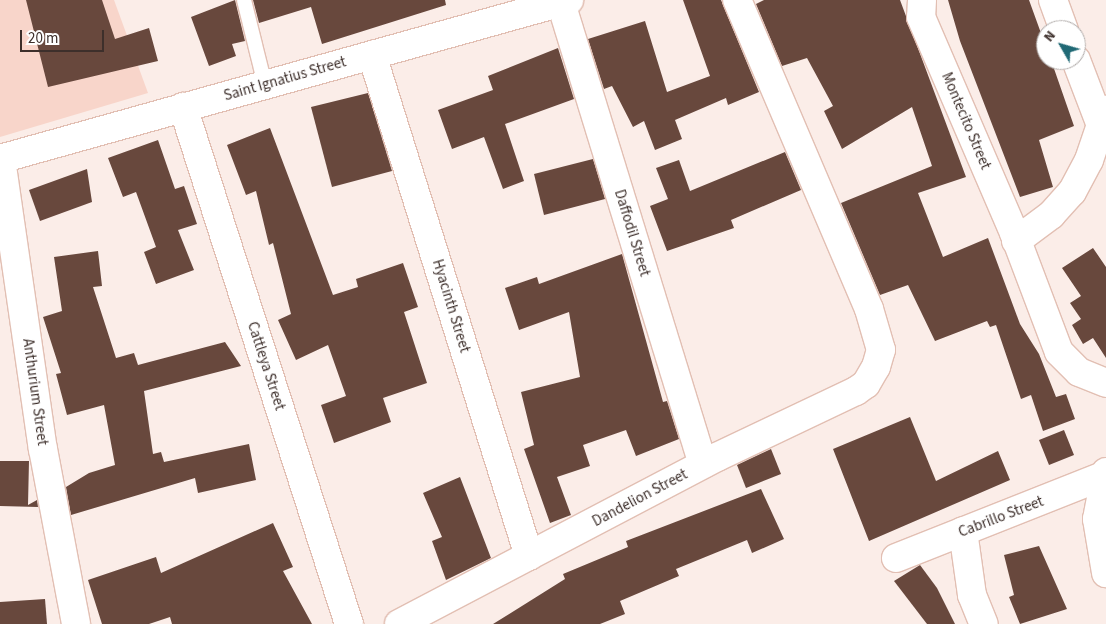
<!DOCTYPE html>
<style>
body{margin:0}
#map{position:relative;width:1106px;height:624px;overflow:hidden;background:#fbede8;font-family:"Source Sans 3",sans-serif}
div>[style]{position:absolute}
[style*='--x']{left:calc(var(--x)*1px);top:calc(var(--y)*1px);width:calc(var(--w)*1px);rotate:calc(var(--a)*1deg)}
.green>*{inset:0;background:#f8d5ca}
.building>*{inset:0;background:#68483d}
.roads{filter:drop-shadow(1px 0 #e2bfb3) drop-shadow(-1px 0 #e2bfb3) drop-shadow(0 1px #e2bfb3) drop-shadow(0 -1px #e2bfb3)}
.lane>*{height:14px;margin:-7px;padding:0 7px;transform-origin:7px;border-radius:7px;background:#fff}
.street>*{height:28px;margin:-14px;padding:0 14px;transform-origin:14px;border-radius:14px;background:#fff}
.secondary>*{height:28px;margin:-14px;padding:0 14px;transform-origin:14px;border-radius:14px;background:#fff}
span{translate:-50% -50%;white-space:nowrap;text-align:center;line-height:1.15;-webkit-text-stroke:5px #fff;paint-order:stroke}
.street-label{font-size:15px;color:#3d2f2b}
.north{position:absolute;left:1036px;top:20px;width:50px;height:50px;box-sizing:border-box;background:#fff;border:1px solid #b1acaa;border-radius:50%;rotate:308deg;font-size:14px;font-weight:700;line-height:20px;text-align:center;color:#3d2f2b}
.north::after{content:'';display:block;margin:auto;width:18px;height:22px;background:#206975;clip-path:polygon(50% 0,100% 100%,50% 72%,0 100%)}
.scale{position:absolute;left:20px;top:30px;width:84px;height:22px;box-sizing:border-box;border:2px solid #3d2f2b;border-top:0;padding-left:6px;font-size:15px;line-height:18px;white-space:nowrap;color:#3d2f2b;-webkit-text-stroke:4px #fff;paint-order:stroke}
</style>
<div id="map">
<div class="green">
<div style="clip-path:polygon(0 0,114px 0,148px 93px,0 137px)"></div>
</div>
<div class="building">
<div style="clip-path:polygon(26px 0,102px 0,115px 39px,149px 28px,158px 61px,48px 87px)"></div>
<div style="clip-path:polygon(235px 0,245px 41px,232px 44px,236px 56px,209px 66px,191px 17px)"></div>
<div style="clip-path:polygon(253px 0,445px 0,446px 5px,322px 44px,311px 7px,259px 23px)"></div>
<div style="clip-path:polygon(683px 0,721px 0,759px 92px,728px 105px,726px 98px,675px 120px,682px 139px,655px 150px,644px 121px,633px 127px,612px 86px,604px 89px,588px 39px,645px 21px,667px 92px,710px 76px)"></div>
<div style="clip-path:polygon(764px 0,900px 0,966px 177px,918px 193px,943px 257px,988px 238px,1020px 324px,1039px 354px,1056px 397px,1066px 394px,1075px 419px,1043px 431px,1031px 395px,1021px 399px,996px 325px,990px 327px,987px 321px,935px 341px,908px 285px,880px 295px,841px 203px,932px 166px,912px 107px,842px 149px,824px 111px,833px 106px,807px 58px,782px 66px,756px 4px)"></div>
<div style="clip-path:polygon(948px 0,1029px 0,1046px 47px,1046px 60px,1051px 60px,1074px 126px,1039px 140px,1053px 187px,1020px 197px,960px 41px)"></div>
<div style="clip-path:polygon(558px 48px,574px 99px,505px 124px,524px 181px,503px 189px,484px 137px,452px 149px,438px 110px,493px 90px,488px 76px)"></div>
<div style="clip-path:polygon(368px 93px,392px 171px,332px 187px,311px 107px)"></div>
<div style="clip-path:polygon(270px 128px,333px 295px,358px 287px,356px 279px,403px 263px,418px 307px,404px 312px,427px 383px,383px 398px,391px 422px,334px 443px,321px 405px,346px 396px,328px 345px,296px 360px,278px 320px,291px 314px,273px 243px,269px 245px,256px 191px,246px 195px,227px 145px)"></div>
<div style="clip-path:polygon(158px 140px,175px 189px,184px 186px,197px 224px,178px 230px,194px 270px,156px 284px,144px 252px,156px 247px,136px 192px,123px 197px,108px 158px)"></div>
<div style="clip-path:polygon(785px 152px,801px 190px,731px 220px,734px 228px,667px 251px,650px 206px,668px 199px,656px 168px,679px 160px,690px 191px)"></div>
<div style="clip-path:polygon(593px 159px,605px 199px,544px 215px,534px 174px)"></div>
<div style="clip-path:polygon(87px 169px,92px 202px,40px 221px,29px 190px)"></div>
<div style="clip-path:polygon(1093px 248px,1106px 267px,1106px 358px,1093px 338px,1083px 344px,1072px 325px,1081px 319px,1070px 303px,1081px 296px,1062px 268px)"></div>
<div style="clip-path:polygon(98px 251px,102px 286px,93px 287px,116px 358px,134px 353px,138px 365px,225px 342px,241px 366px,144px 391px,153px 454px,161px 452px,164px 462px,249px 444px,256px 480px,198px 493px,195px 478px,71px 515px,66px 487px,89px 473px,115px 465px,104px 405px,67px 415px,56px 374px,61px 373px,43px 317px,62px 311px,54px 257px)"></div>
<div style="clip-path:polygon(622px 254px,663px 402px,667px 401px,679px 439px,636px 456px,626px 430px,583px 445px,590px 466px,557px 477px,571px 515px,550px 523px,524px 449px,534px 445px,521px 392px,580px 377px,569px 312px,519px 330px,505px 288px,537px 277px,539px 284px)"></div>
<div style="clip-path:polygon(910px 417px,936px 481px,998px 451px,1010px 480px,869px 541px,833px 449px)"></div>
<div style="clip-path:polygon(1064px 430px,1074px 455px,1049px 465px,1039px 440px)"></div>
<div style="clip-path:polygon(771px 449px,781px 474px,746px 488px,737px 465px)"></div>
<div style="clip-path:polygon(0 461px,29px 461px,28px 505px,37px 500px,38px 507px,0 506px)"></div>
<div style="clip-path:polygon(460px 477px,491px 558px,446px 580px,432px 541px,442px 537px,423px 493px)"></div>
<div style="clip-path:polygon(761px 489px,784px 539px,752px 553px,747px 540px,676px 569px,679px 576px,620px 601px,625px 614px,600px 624px,493px 624px,565px 579px,563px 574px,628px 547px,626px 541px)"></div>
<div style="clip-path:polygon(273px 523px,293px 567px,283px 571px,312px 624px,172px 624px,170px 617px,149px 624px,102px 624px,88px 580px,156px 557px,161px 573px)"></div>
<div style="clip-path:polygon(1039px 546px,1067px 609px,1020px 624px,1009px 597px,1014px 595px,1004px 555px)"></div>
<div style="clip-path:polygon(920px 565px,937px 588px,955px 624px,927px 624px,894px 581px)"></div>
<div style="clip-path:polygon(45px 599px,47px 624px,0 624px,0 602px)"></div>
</div>
<div class="roads">
<div class="lane">
<div style="--x:244;--y:0;--w:88;--a:76.1"></div>
</div>
<div class="street">
<div style="--x:922;--y:0;--w:17;--a:93"></div>
<div style="--x:921;--y:17;--w:235;--a:66.7"></div>
<div style="--x:1014;--y:233;--w:127;--a:69.3"></div>
<div style="--x:1059;--y:352;--w:28;--a:45"></div>
<div style="--x:1079;--y:372;--w:29;--a:22"></div>
<div style="--x:1053;--y:0;--w:32;--a:70"></div>
<div style="--x:561;--y:3;--w:482;--a:72.9"></div>
<div style="--x:372;--y:55;--w:525;--a:72.6"></div>
<div style="--x:1076;--y:60;--w:73;--a:69.1"></div>
<div style="--x:183;--y:107;--w:543;--a:72.2"></div>
<div style="--x:1;--y:159;--w:293;--a:81.8"></div>
<div style="--x:43;--y:449;--w:178;--a:79.3"></div>
<div style="--x:1016;--y:241;--w:44;--a:-36.6"></div>
<div style="--x:1051;--y:215;--w:31;--a:-48"></div>
<div style="--x:1072;--y:192;--w:36;--a:-62"></div>
<div style="--x:1089;--y:160;--w:53;--a:-71.2"></div>
<div style="--x:1106;--y:472;--w:48;--a:100.8"></div>
<div style="--x:1097;--y:519;--w:55;--a:80.5"></div>
<div style="--x:963;--y:531;--w:65;--a:82"></div>
<div style="--x:972;--y:595;--w:31;--a:68"></div>
<div style="--x:896;--y:558;--w:226;--a:-21.6"></div>
<div style="--x:399;--y:624;--w:359;--a:-27.7"></div>
<div style="--x:717;--y:457;--w:154;--a:-25.4"></div>
<div style="--x:856;--y:391;--w:12;--a:-35"></div>
<div style="--x:866;--y:384;--w:20;--a:-60"></div>
<div style="--x:876;--y:367;--w:18;--a:-74"></div>
<div style="--x:881;--y:350;--w:43;--a:-106.3"></div>
<div style="--x:869;--y:309;--w:336;--a:-113.1"></div>
</div>
<div class="secondary">
<div style="--x:0;--y:159;--w:591;--a:-15.61"></div>
</div>
</div>
<div class="street-label">
<span style="left:285px;top:79px;rotate:-16deg">Saint Ignatius Street</span>
<span style="left:966px;top:121px;rotate:67deg">Montecito Street</span>
<span style="left:632px;top:233px;rotate:73deg">Daffodil Street</span>
<span style="left:451px;top:306px;rotate:73deg">Hyacinth Street</span>
<span style="left:266px;top:366px;rotate:72deg">Cattleya Street</span>
<span style="left:35px;top:392px;rotate:82deg">Anthurium Street</span>
<span style="left:640px;top:498px;rotate:-28deg">Dandelion Street</span>
<span style="left:1001px;top:517px;rotate:-21deg">Cabrillo Street</span>
</div>
<div class="north">N</div>
<div class="scale">20 m</div>
</div>
